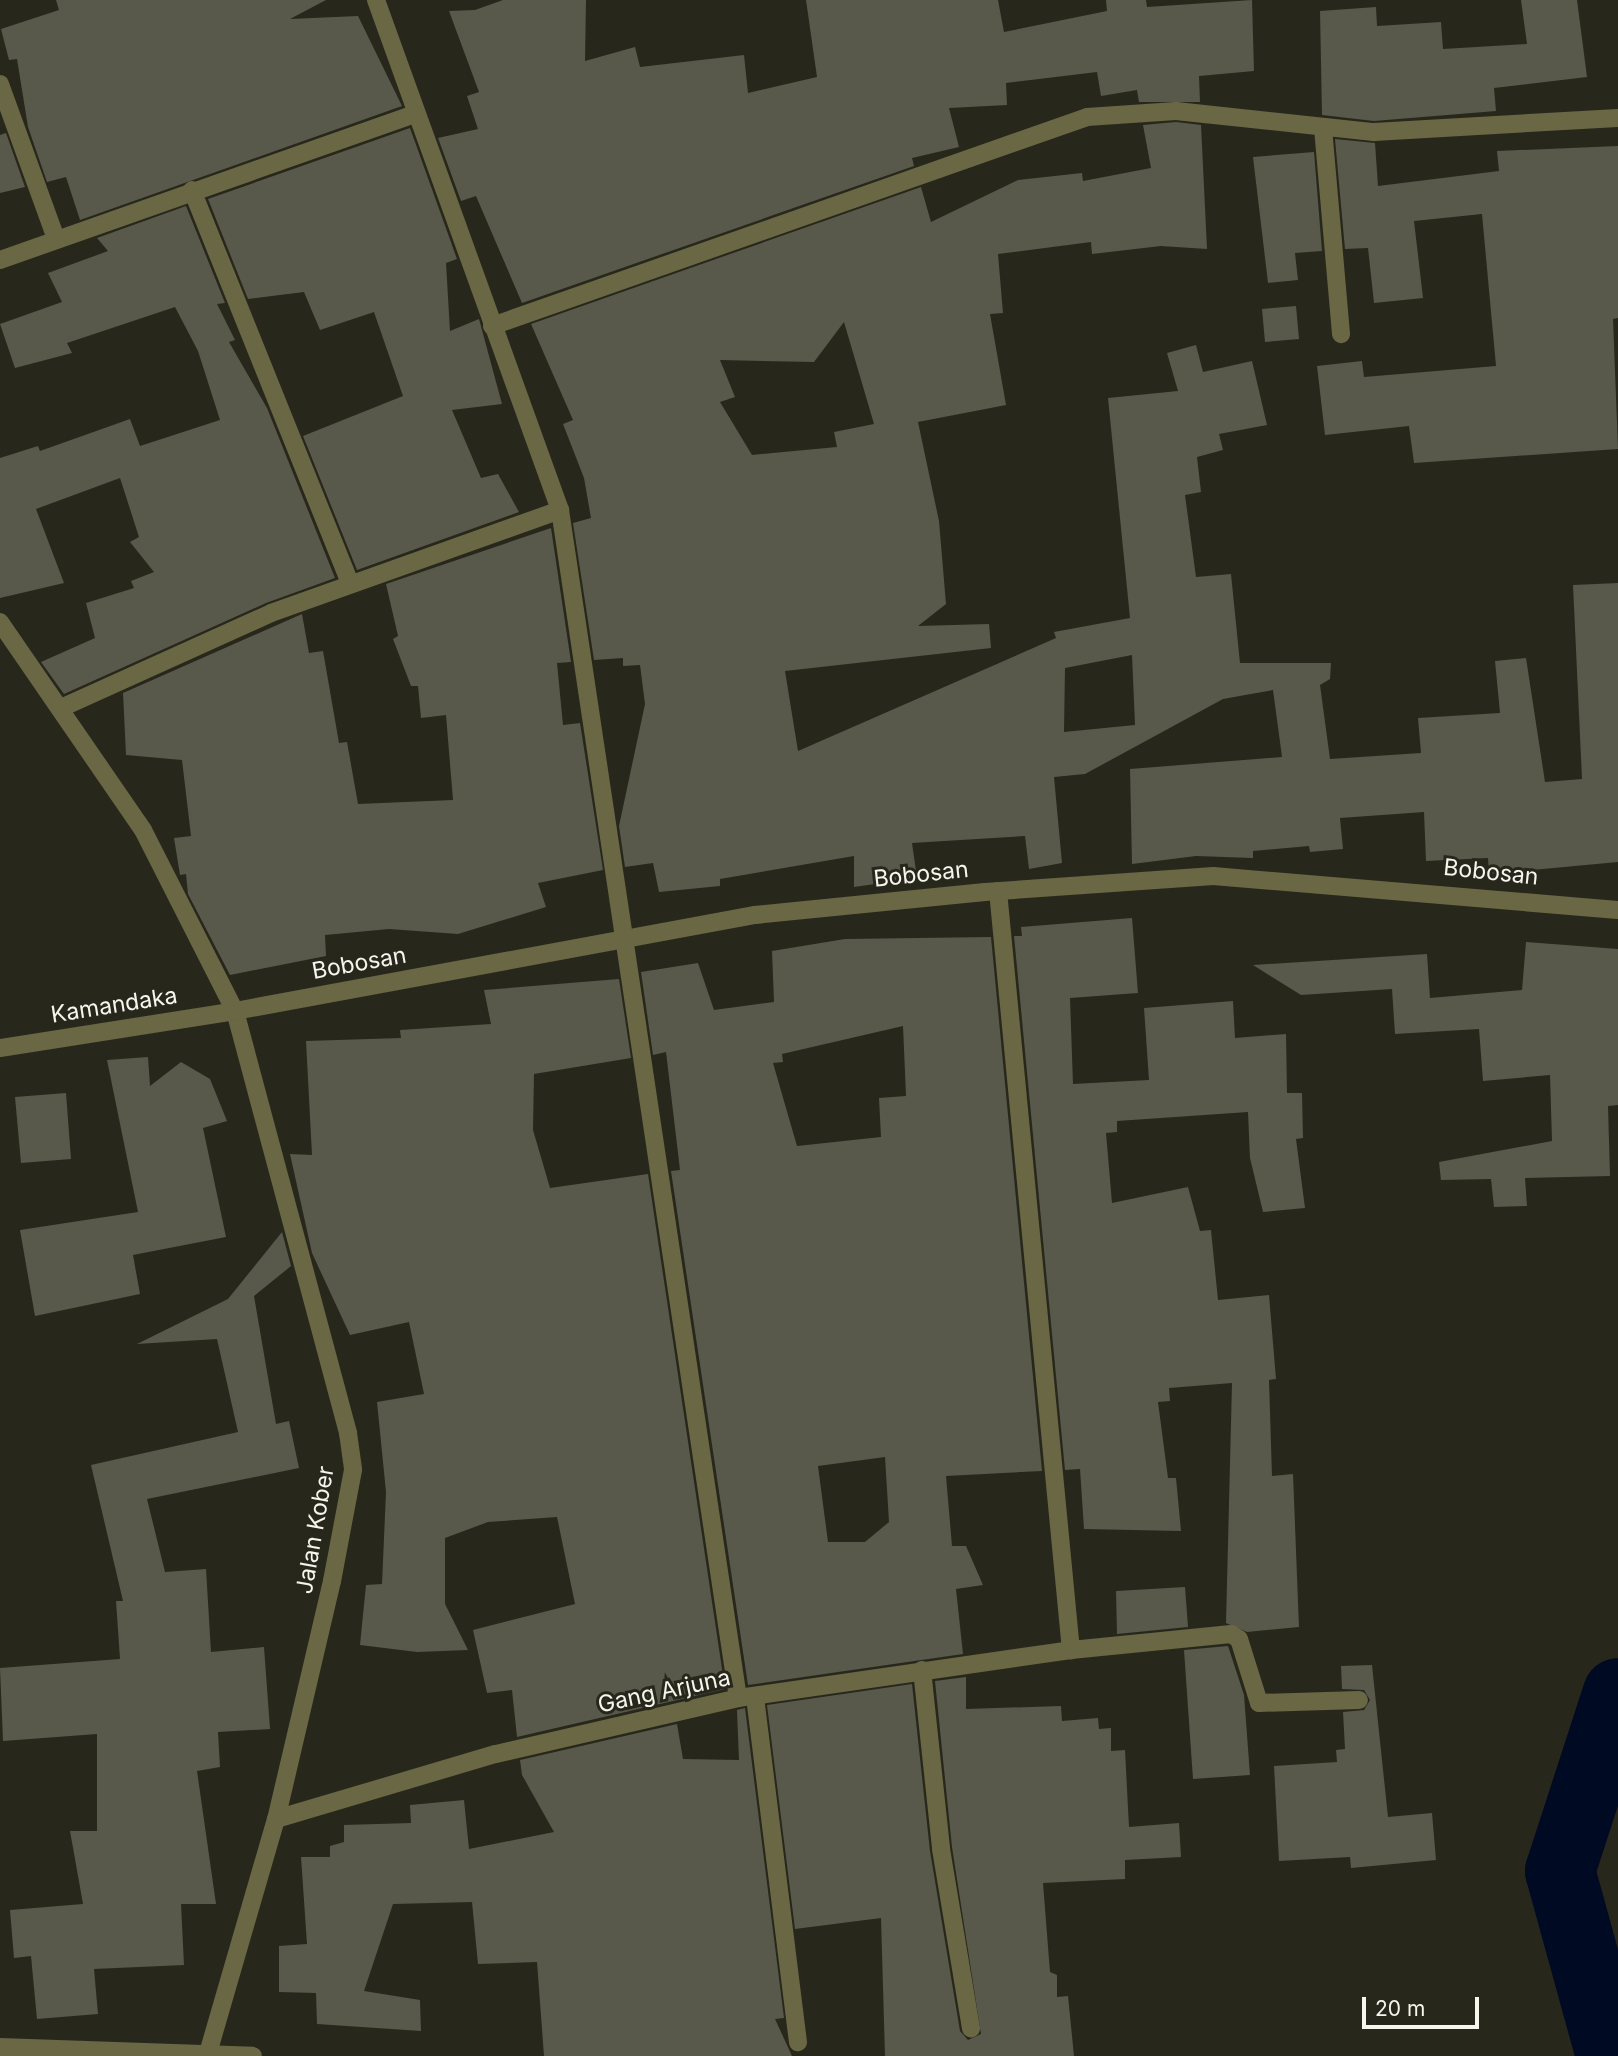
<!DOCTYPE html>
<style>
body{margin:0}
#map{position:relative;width:1618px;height:2056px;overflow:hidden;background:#28271c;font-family:Inter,sans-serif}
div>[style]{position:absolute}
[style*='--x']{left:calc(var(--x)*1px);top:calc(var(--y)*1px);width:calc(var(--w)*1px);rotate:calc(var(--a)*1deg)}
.river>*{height:70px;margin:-35px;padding:0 35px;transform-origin:35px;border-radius:35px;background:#010a23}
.building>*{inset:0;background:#58584b}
.minor>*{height:18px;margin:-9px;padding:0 9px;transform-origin:9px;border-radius:9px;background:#6a6744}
span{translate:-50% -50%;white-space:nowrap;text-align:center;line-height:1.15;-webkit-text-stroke:6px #28271c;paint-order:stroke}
.street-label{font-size:23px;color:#f6f5ee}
.scale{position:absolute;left:1362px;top:1997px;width:117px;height:32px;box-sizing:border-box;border:4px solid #f6f5ee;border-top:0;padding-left:9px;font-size:21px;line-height:24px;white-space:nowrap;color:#f6f5ee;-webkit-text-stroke:5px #28271c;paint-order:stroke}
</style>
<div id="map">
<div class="river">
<div style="--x:1611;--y:2056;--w:192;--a:-105.4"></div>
<div style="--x:1560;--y:1871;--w:187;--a:-72"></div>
</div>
<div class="building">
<div style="clip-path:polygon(56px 0,326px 0,290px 19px,358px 16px,402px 106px,80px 220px,66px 177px,47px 182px,28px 127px,17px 59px,9px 60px,1px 29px,59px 10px)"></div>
<div style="clip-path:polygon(503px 0,586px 0,585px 61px,635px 47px,640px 67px,744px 55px,748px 93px,817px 77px,806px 0,998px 0,1004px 32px,1107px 11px,1106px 0,1146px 0,1147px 7px,1252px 0,1254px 71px,1199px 76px,1200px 102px,1139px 102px,1137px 90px,1101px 96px,1097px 72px,1006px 83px,1007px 105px,949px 108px,959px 147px,912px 158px,914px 166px,522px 303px,476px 196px,461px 201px,438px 138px,478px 129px,467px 96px,479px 92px,449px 11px,475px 10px)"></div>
<div style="clip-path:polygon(1521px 0,1577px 0,1587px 77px,1494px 88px,1496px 111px,1374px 121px,1322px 115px,1320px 11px,1376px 7px,1377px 26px,1441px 22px,1443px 49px,1527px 44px)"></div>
<div style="clip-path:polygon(evenodd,1176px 122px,1201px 125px,1207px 249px,1161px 246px,1092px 254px,1091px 242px,998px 254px,1003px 313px,990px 314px,1006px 405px,918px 422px,939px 521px,946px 604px,918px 626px,989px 624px,991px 648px,785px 671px,798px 751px,1056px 638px,1054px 632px,1130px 618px,1108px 398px,1178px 391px,1167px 353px,1196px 345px,1203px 372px,1252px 361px,1267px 425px,1219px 434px,1223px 450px,1197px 457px,1201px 492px,1185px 495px,1196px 577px,1231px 574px,1240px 663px,1331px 663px,1330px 679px,1320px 685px,1330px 759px,1421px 753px,1418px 718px,1500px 713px,1495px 661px,1526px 658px,1545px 782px,1582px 779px,1573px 585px,1618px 583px,1618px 862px,1489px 874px,1488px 858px,1426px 861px,1424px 812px,1340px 818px,1343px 849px,1310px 852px,1309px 846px,1253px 851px,1253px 858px,1196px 856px,1132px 864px,1130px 769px,1282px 757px,1273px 690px,1223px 699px,1085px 774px,1054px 777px,1062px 863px,1029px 869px,1025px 836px,912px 843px,917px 878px,854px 887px,854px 856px,720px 879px,720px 886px,659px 892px,653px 863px,625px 867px,619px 826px,645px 704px,640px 665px,623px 666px,623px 658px,594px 660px,573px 523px,591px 518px,584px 478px,563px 424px,573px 420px,531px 324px,921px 187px,931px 222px,1018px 180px,1082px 173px,1083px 181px,1151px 168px,1143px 125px,1176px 122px,844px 322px,874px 424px,834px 432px,837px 447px,752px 455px,720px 402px,735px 397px,720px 360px,814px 362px,844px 322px,1176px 122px,1132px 655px,1135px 725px,1064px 732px,1065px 668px,1132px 655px)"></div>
<div style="clip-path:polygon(410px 128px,457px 259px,446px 263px,450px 331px,479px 319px,502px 404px,452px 410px,481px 478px,498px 474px,519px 512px,357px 570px,303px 436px,403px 396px,374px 312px,320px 330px,304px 292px,248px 299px,208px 199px)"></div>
<div style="clip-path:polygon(6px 133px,25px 187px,0 193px,0 135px)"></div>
<div style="clip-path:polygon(1335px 139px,1375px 143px,1378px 186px,1499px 171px,1497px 151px,1618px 146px,1618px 318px,1613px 319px,1618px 449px,1414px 463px,1409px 426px,1325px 435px,1317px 366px,1362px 361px,1364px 377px,1496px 366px,1482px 214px,1414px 221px,1423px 298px,1374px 303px,1368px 248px,1345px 249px)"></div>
<div style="clip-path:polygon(1314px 152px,1322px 251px,1295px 253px,1298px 280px,1268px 283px,1253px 157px)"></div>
<div style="clip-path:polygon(186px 206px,225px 303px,217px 304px,235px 340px,229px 342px,267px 408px,335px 578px,266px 603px,64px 694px,41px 662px,95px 638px,86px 603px,134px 588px,131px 581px,154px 572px,130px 542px,139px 537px,120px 478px,36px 509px,64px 583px,0 598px,0 458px,38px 446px,40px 451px,130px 419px,140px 446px,220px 420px,198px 351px,175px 307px,67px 343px,72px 353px,15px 368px,0 324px,62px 302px,48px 273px,108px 251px,97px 238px)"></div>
<div style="clip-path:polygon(1296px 306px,1299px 339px,1265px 342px,1262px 309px)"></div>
<div style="clip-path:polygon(551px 528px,571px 662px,557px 663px,563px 725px,580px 723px,603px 870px,538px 883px,546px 907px,458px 934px,389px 929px,325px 935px,326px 956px,230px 975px,188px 894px,186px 874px,180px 875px,174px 838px,191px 836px,182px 760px,126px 755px,123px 693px,302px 614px,309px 653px,323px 651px,339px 743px,347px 742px,358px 804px,453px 800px,446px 715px,421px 718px,418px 686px,411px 686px,393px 639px,398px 636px,386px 584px)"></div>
<div style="clip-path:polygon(1132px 918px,1138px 993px,1070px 998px,1073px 1084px,1149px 1080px,1144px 1008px,1233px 1001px,1235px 1038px,1286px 1034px,1287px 1093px,1302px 1093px,1303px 1138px,1296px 1139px,1305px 1208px,1263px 1212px,1250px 1158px,1248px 1112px,1117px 1121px,1117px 1132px,1106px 1133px,1112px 1203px,1188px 1187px,1200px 1231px,1211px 1230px,1218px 1300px,1269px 1295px,1276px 1379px,1269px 1380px,1272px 1476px,1293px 1474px,1299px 1627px,1247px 1632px,1226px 1623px,1232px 1383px,1169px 1388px,1170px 1401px,1158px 1402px,1168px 1478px,1176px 1478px,1181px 1531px,1084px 1529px,1080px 1469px,1065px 1470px,1014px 936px,1022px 936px,1021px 927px)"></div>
<div style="clip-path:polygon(evenodd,991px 937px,1042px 1471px,946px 1476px,952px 1546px,966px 1546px,983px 1585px,956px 1589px,963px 1654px,748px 1685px,671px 1171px,680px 1170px,666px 1052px,653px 1055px,641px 972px,698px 963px,714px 1010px,774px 1002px,772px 951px,845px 939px,991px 937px,903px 1026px,906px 1096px,879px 1098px,881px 1137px,797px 1146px,773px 1063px,783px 1062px,782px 1054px,903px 1026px,991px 937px,885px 1457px,889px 1522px,865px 1542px,828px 1542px,818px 1466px,885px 1457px)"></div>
<div style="clip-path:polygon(1526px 942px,1618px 949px,1618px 1105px,1608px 1106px,1610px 1176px,1525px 1178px,1527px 1206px,1494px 1207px,1491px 1179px,1441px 1180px,1439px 1162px,1552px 1141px,1550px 1075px,1483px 1081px,1479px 1029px,1395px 1034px,1392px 989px,1301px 995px,1253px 965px,1427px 954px,1430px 998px,1522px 990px)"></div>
<div style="clip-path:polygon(619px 979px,631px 1058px,534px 1074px,533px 1130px,550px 1188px,648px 1174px,725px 1689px,517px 1737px,512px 1690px,487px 1693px,473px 1630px,575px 1604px,557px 1517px,488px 1522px,445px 1538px,445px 1604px,468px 1650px,417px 1652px,360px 1645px,366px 1585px,382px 1584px,386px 1492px,377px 1402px,424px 1394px,409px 1322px,350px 1335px,312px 1253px,290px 1154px,312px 1155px,306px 1041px,401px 1038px,400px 1030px,491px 1024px,484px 990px)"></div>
<div style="clip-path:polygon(148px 1057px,150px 1086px,181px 1062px,210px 1079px,227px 1121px,203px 1128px,226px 1237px,133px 1255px,140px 1294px,35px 1316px,20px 1230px,138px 1212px,107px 1060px)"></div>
<div style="clip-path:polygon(66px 1093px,71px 1159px,21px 1163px,15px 1097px)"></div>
<div style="clip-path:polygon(282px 1232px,291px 1266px,254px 1296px,276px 1424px,289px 1421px,299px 1468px,147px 1499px,165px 1572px,206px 1569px,211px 1652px,264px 1647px,270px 1729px,218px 1732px,220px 1767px,197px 1771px,216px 1904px,181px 1904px,184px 1965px,94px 1969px,98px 2014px,37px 2019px,31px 1956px,14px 1958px,10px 1910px,83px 1904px,70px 1831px,97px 1831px,97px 1734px,3px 1741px,0 1668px,120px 1659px,116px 1601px,123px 1601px,91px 1465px,238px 1432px,217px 1339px,137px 1344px,228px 1299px)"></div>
<div style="clip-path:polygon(1185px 1587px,1188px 1627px,1117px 1634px,1116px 1591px)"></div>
<div style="clip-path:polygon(1228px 1646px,1244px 1695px,1250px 1775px,1193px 1779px,1184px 1650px)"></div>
<div style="clip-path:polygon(1372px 1665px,1388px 1817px,1432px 1813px,1436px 1860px,1351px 1868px,1350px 1857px,1279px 1861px,1274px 1766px,1337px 1762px,1336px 1750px,1345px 1749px,1343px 1712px,1364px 1710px,1370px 1700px,1364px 1690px,1342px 1689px,1341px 1666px)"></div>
<div style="clip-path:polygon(966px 1677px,966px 1709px,1061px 1706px,1062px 1721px,1098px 1718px,1099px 1729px,1111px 1728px,1111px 1751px,1125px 1750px,1129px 1827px,1179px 1823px,1181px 1857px,1125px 1860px,1125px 1879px,1043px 1883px,1050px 1972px,1057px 1975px,1057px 1997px,1068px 1996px,1074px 2056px,885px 2056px,881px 1918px,795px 1929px,767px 1705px,912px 1684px,930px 1851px,960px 2031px,968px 2040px,981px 2034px,952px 1847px,935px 1681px)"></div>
<div style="clip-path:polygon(745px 1708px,784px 2018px,775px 2019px,792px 2056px,544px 2056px,537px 1962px,478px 1964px,472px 1902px,393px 1904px,364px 1991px,420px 2000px,421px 2031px,317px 2024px,316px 1993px,279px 1992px,279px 1946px,307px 1944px,301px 1857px,330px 1857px,330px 1846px,344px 1842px,344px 1825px,411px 1823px,410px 1805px,464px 1800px,469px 1849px,554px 1832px,522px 1775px,520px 1760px,677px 1724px,683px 1759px,739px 1760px,737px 1710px)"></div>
</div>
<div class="minor">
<div style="--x:376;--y:0;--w:542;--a:70.16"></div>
<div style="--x:560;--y:510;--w:1201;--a:81.48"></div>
<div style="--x:0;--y:84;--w:165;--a:70.1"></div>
<div style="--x:1323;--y:128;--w:207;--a:85"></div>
<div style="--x:192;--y:190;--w:424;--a:68.1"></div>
<div style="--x:0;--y:260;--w:439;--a:-19.4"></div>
<div style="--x:492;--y:326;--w:631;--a:-19.35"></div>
<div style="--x:1087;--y:117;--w:89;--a:-3.9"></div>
<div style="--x:1176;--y:111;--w:199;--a:6.1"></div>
<div style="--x:1374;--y:132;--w:244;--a:-3.3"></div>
<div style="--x:0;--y:622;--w:252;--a:55.5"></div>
<div style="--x:143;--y:830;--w:203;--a:63.1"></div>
<div style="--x:235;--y:1011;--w:437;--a:75"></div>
<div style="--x:348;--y:1433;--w:37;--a:82"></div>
<div style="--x:353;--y:1470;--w:113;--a:100.7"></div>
<div style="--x:332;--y:1581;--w:244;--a:103.2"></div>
<div style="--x:276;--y:1819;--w:247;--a:106.2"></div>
<div style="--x:61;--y:708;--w:230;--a:-24.3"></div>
<div style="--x:271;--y:613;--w:307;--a:-19.6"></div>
<div style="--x:998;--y:891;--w:763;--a:84.51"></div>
<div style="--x:0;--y:1048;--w:238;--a:-8.9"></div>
<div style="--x:235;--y:1011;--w:529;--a:-10.46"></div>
<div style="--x:755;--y:915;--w:231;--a:-5.7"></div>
<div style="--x:985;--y:892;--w:229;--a:-4"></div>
<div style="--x:1213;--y:876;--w:406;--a:4.8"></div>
<div style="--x:922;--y:1670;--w:180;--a:83.9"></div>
<div style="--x:941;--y:1849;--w:182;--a:80.5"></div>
<div style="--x:755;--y:1697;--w:348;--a:82.9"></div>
<div style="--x:276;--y:1819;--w:229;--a:-16.5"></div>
<div style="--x:496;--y:1754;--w:248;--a:-13"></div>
<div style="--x:738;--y:1698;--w:336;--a:-8.2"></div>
<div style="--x:1071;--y:1650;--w:161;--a:-5.7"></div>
<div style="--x:1231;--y:1634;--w:9;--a:32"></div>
<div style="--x:1239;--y:1639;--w:67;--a:72.6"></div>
<div style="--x:1259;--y:1703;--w:100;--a:-1.7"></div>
<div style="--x:0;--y:2047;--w:253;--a:2"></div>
</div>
<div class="street-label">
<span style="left:1491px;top:872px;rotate:6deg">Bobosan</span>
<span style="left:921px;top:874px;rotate:-6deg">Bobosan</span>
<span style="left:359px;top:963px;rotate:-10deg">Bobosan</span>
<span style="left:114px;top:1005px;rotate:-9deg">Kamandaka</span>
<span style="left:315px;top:1530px;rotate:-80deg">Jalan Kober</span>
<span style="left:664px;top:1691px;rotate:-12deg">Gang Arjuna</span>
</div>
<div class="scale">20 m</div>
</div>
